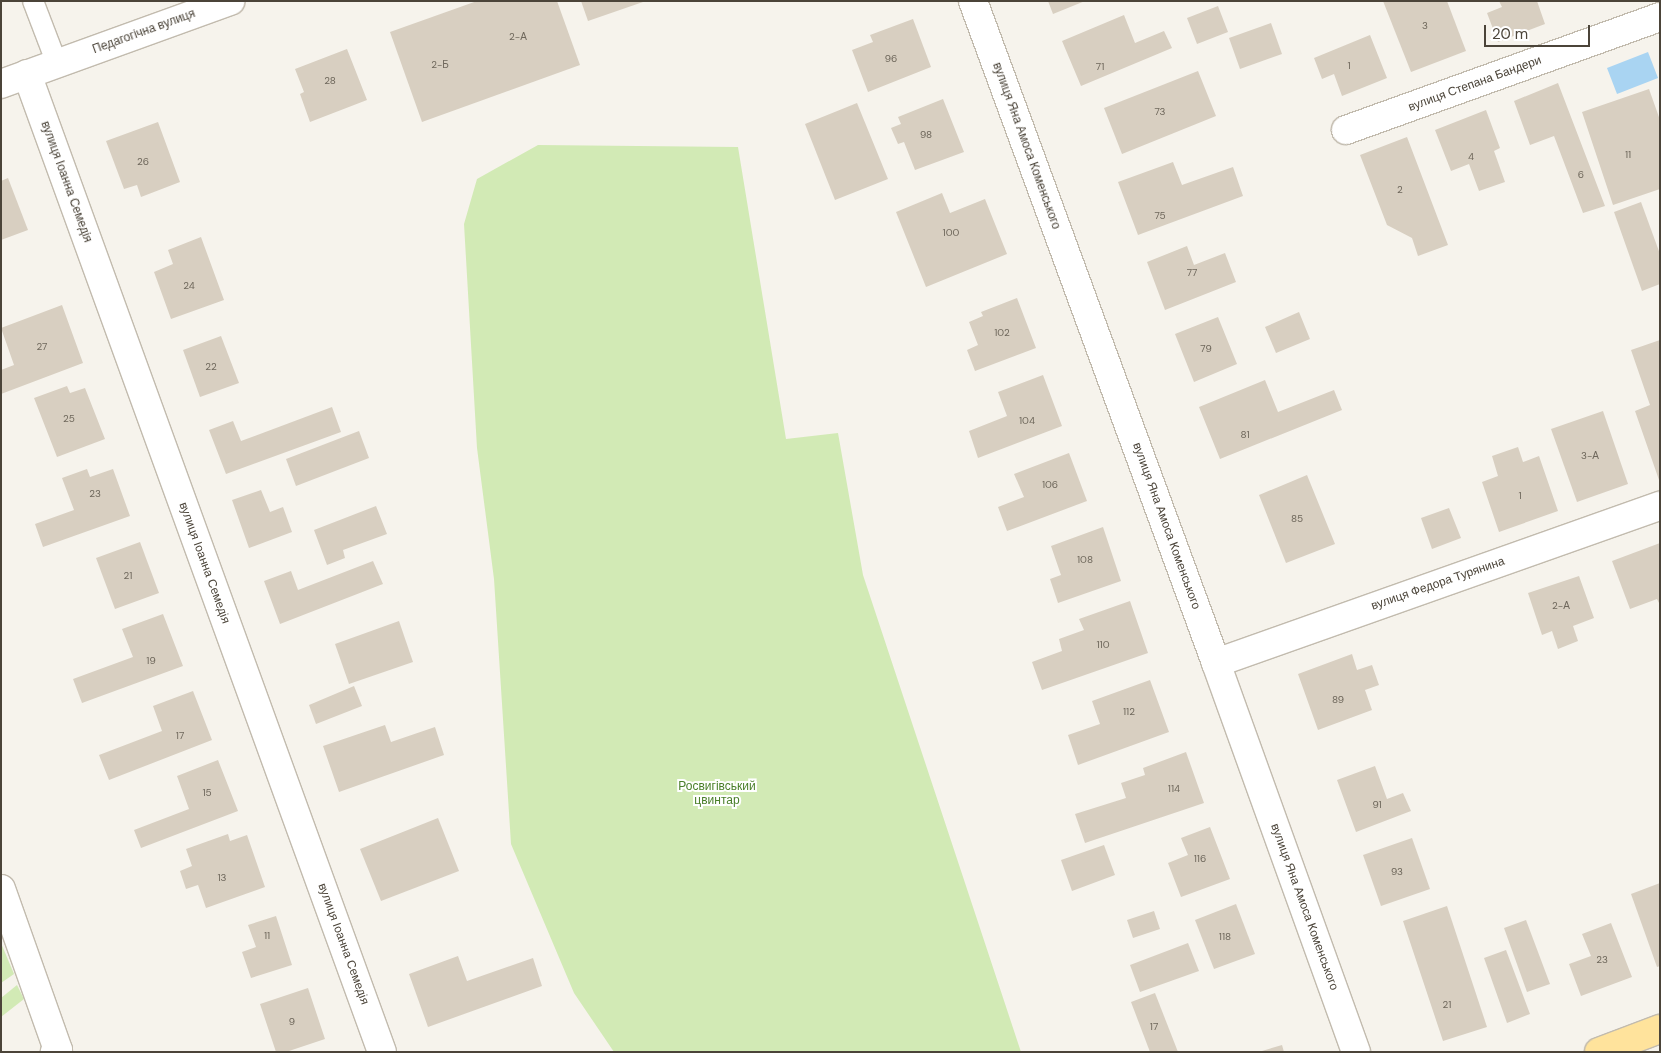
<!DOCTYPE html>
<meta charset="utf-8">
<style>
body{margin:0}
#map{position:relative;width:1661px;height:1053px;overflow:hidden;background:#f6f3ec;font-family:"DM Sans",sans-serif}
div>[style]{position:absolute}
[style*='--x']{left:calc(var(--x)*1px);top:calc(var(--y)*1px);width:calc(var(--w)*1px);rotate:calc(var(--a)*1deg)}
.green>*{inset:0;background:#d2eab5}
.water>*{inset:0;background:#a9d4f2}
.building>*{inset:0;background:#d8cfc1}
.roads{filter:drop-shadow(1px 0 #c2bbae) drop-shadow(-1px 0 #c2bbae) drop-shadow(0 1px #c2bbae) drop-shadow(0 -1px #c2bbae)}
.service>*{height:20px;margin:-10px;padding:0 10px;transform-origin:10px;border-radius:10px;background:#fff}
.minor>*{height:28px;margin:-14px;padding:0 14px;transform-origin:14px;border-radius:14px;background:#fff}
.tertiary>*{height:28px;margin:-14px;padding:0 14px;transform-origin:14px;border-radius:14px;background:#fff}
.primary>*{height:28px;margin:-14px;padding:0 14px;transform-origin:14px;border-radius:14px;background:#ffe39c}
span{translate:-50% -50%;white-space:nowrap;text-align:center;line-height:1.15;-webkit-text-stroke:4px #fff;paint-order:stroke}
.number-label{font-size:10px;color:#6e675b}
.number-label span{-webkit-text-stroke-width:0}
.street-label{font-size:12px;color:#4b4439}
.park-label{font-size:12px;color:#4a7f2a}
.frame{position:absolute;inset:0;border:2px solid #4b4439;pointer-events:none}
.scale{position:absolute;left:1484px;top:25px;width:106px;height:22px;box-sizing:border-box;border:2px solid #4b4439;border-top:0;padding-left:6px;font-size:15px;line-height:18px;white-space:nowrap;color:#4b4439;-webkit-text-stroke:4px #fff;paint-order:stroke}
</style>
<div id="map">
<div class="green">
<div style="clip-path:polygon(538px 145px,738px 147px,786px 439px,838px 433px,863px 575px,1021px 1052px,614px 1052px,574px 993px,511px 844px,494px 579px,477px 448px,464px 224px,477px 179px)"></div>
<div style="clip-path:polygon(1px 943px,14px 974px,1px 983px)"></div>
<div style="clip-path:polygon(17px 985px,24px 999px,1px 1017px,1px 998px)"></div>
</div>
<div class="water">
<div style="clip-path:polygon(1648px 52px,1658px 78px,1617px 94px,1607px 68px)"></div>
</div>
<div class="building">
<div style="clip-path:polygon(477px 1px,557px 1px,580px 65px,422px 122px,390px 32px)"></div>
<div style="clip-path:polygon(581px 1px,643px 1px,643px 2px,588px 21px)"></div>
<div style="clip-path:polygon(1048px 1px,1085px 1px,1053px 14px)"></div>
<div style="clip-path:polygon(1383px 1px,1447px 1px,1466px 51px,1411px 72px)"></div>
<div style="clip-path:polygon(1499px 1px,1537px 1px,1545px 24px,1498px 42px,1487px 13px,1502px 7px)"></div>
<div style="clip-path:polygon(1218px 6px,1228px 32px,1197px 44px,1187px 18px)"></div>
<div style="clip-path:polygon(1124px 15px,1135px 43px,1164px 31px,1172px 48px,1081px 86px,1062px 41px)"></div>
<div style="clip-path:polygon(913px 19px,931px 67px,868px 92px,852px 50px,873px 42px,870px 35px)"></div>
<div style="clip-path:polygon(1271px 23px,1282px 54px,1240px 69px,1229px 38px)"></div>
<div style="clip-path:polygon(1370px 35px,1387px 78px,1342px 96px,1334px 74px,1322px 79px,1314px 58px)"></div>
<div style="clip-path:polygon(347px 49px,367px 100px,310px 122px,300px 94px,304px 92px,295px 69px)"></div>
<div style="clip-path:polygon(1198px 71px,1216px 116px,1122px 154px,1104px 108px)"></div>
<div style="clip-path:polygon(1558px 83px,1605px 206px,1583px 213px,1554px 136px,1530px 145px,1514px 101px)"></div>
<div style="clip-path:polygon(1649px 89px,1660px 120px,1660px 189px,1613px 205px,1582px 112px)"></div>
<div style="clip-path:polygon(943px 99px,964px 152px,915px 170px,904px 142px,898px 144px,891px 128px,901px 124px,898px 117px)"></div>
<div style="clip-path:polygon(857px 103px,888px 179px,835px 200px,805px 124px)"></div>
<div style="clip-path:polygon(1486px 110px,1500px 148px,1494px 151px,1505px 182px,1479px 191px,1469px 164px,1451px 171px,1435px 130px)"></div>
<div style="clip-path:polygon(158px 122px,180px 182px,141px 197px,137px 185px,124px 189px,106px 141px)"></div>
<div style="clip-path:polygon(1407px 137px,1448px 245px,1418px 256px,1412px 238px,1387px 225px,1360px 155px)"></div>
<div style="clip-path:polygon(1173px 162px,1182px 185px,1233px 167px,1243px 196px,1138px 235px,1118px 182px)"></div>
<div style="clip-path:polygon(8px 178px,28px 230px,1px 240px,1px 181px)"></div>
<div style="clip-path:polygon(942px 193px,950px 213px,985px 199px,1007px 254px,926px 287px,896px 212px)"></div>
<div style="clip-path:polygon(1641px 202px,1660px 254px,1660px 284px,1642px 291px,1614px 212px)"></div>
<div style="clip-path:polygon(201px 237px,224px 300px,171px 319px,154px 272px,173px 264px,168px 250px)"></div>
<div style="clip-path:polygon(1187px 246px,1194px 265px,1225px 253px,1236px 282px,1165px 310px,1147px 262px)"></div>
<div style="clip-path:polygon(1017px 298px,1036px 348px,975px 371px,967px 350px,978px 345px,969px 322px,983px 316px,981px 312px)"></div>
<div style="clip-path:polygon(62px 305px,83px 363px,1px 394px,1px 370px,14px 365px,1px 328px)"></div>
<div style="clip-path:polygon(1299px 312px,1310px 339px,1276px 353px,1265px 327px)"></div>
<div style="clip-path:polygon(1218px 317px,1237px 364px,1194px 382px,1175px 334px)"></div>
<div style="clip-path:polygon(221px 336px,239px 383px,200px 397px,183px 350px)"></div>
<div style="clip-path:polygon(1660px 340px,1660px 480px,1659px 480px,1635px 411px,1650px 405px,1631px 350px)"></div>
<div style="clip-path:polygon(1043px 375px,1062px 426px,978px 458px,969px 431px,1007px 416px,998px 392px)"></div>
<div style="clip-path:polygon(1265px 380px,1278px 412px,1334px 390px,1342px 410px,1220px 459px,1199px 407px)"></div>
<div style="clip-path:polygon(67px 386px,70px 393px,85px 388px,105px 439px,57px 457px,34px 398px)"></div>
<div style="clip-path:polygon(332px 407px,341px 432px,226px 474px,209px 430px,233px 421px,241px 441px)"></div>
<div style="clip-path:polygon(1603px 411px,1628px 484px,1577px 502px,1551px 429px)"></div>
<div style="clip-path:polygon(359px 431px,369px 458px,296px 486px,286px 459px)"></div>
<div style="clip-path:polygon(1518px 447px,1523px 462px,1539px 456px,1558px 511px,1499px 532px,1482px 482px,1498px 476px,1492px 456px)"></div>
<div style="clip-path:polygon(1069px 453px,1087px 501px,1007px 531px,998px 507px,1024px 497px,1014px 474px)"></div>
<div style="clip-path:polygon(87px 469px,90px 477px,113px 469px,130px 516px,43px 547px,35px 524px,74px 510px,62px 478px)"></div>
<div style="clip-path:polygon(1307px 475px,1335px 544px,1286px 563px,1259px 495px)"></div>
<div style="clip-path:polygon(261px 490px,270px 512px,283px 507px,292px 532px,249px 548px,232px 500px)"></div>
<div style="clip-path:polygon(376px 506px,387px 534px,343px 550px,345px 558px,327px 565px,314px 530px)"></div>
<div style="clip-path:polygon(1449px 508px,1461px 538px,1432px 549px,1421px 518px)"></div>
<div style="clip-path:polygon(1103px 527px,1121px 581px,1058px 603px,1050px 579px,1061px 575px,1051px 546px)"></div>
<div style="clip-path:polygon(140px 542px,159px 593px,115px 609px,96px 558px)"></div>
<div style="clip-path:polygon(1660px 543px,1660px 605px,1657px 599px,1630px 609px,1612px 561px)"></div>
<div style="clip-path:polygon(373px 561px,383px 584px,280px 624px,264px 581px,291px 571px,298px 590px)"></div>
<div style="clip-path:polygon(1579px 576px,1594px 618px,1573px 626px,1578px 641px,1558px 649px,1552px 631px,1542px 635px,1528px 593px)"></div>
<div style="clip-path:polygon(1130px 601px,1148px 653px,1042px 690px,1032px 662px,1062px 651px,1059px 639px,1084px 630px,1079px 619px)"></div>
<div style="clip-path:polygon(163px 614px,183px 666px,82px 703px,73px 679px,133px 657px,122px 629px)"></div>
<div style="clip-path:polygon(399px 621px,413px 662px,349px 684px,335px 644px)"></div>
<div style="clip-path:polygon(1352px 654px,1357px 670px,1372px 665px,1379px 685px,1365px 690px,1372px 710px,1318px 730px,1298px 674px)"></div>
<div style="clip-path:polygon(1150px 680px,1169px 732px,1078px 765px,1068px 735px,1100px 724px,1092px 701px)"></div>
<div style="clip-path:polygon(354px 686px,362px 706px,316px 724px,309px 705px)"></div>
<div style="clip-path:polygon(193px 691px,212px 740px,109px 780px,99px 755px,162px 731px,153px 706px)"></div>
<div style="clip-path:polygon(385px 725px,391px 742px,435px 727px,444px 755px,339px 792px,323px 746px)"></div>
<div style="clip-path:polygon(1186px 752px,1204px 803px,1085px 843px,1075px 814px,1126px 798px,1121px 783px,1145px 775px,1143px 768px)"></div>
<div style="clip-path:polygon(218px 760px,238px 811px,141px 848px,134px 830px,189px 809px,177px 776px)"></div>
<div style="clip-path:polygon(1375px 766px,1387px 799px,1403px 793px,1411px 811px,1356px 832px,1337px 780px)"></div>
<div style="clip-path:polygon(438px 818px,459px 871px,381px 901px,360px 849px)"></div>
<div style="clip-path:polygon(1210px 827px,1230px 879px,1181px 897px,1168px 863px,1188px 855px,1181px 838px)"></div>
<div style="clip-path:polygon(228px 834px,230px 841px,247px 835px,265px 887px,206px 908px,198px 885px,186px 889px,180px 871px,192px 866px,186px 849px)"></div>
<div style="clip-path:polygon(1412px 838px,1430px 889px,1381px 906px,1363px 855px)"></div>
<div style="clip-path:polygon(1104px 845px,1115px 875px,1072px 891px,1061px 860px)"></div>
<div style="clip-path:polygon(1660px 883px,1660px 966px,1657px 967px,1631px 894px)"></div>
<div style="clip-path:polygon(1236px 904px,1255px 954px,1214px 969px,1195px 920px)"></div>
<div style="clip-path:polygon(1447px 906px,1487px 1027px,1443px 1041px,1403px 921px)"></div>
<div style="clip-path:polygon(1154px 911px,1160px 929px,1133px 938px,1127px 920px)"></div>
<div style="clip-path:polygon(276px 916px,292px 965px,251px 978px,242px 952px,256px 947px,248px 925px)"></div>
<div style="clip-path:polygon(1526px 920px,1550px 984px,1527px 992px,1504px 928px)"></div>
<div style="clip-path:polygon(1611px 923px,1632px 977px,1581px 996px,1569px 964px,1591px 956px,1582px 934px)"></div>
<div style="clip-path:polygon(1188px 943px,1199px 971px,1140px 992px,1130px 965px)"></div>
<div style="clip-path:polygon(1506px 950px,1530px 1014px,1507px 1023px,1484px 958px)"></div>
<div style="clip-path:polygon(458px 956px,467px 981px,533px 958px,542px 986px,428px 1027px,409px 974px)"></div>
<div style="clip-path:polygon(308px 988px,325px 1039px,286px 1052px,276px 1052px,260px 1004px)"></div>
<div style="clip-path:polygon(1155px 993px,1178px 1052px,1150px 1052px,1131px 1002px)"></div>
<div style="clip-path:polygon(1282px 1045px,1284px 1052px,1262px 1052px,1262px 1051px)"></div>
</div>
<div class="roads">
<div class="service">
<div style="--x:33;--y:1;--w:67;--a:69.1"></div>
</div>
<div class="minor">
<div style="--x:27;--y:74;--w:1040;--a:70.05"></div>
<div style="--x:1;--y:84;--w:244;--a:-19.9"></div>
<div style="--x:1346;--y:130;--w:334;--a:-19.8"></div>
<div style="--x:1216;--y:663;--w:471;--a:-19.5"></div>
<div style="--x:1;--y:889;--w:171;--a:70.5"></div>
<div style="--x:58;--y:1050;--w:4;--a:146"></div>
</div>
<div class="tertiary">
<div style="--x:973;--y:1;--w:705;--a:69.84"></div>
<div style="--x:1216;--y:663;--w:413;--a:70.2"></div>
</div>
<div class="primary">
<div style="--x:1599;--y:1052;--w:65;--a:-20.7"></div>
</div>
</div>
<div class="number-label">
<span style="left:1425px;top:26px">3</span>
<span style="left:518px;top:37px">2-А</span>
<span style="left:891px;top:59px">96</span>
<span style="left:440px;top:65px">2-Б</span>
<span style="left:1349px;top:66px">1</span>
<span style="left:1100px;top:67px">71</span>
<span style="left:330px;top:81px">28</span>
<span style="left:1160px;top:112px">73</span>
<span style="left:926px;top:135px">98</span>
<span style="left:1628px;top:155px">11</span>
<span style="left:1471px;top:157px">4</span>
<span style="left:143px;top:162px">26</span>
<span style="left:1581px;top:175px">6</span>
<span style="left:1400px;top:190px">2</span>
<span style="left:1160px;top:216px">75</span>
<span style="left:951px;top:233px">100</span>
<span style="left:1192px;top:273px">77</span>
<span style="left:189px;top:286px">24</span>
<span style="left:1002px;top:333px">102</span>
<span style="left:42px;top:347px">27</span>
<span style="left:1206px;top:349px">79</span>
<span style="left:211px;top:367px">22</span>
<span style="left:69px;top:419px">25</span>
<span style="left:1027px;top:421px">104</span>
<span style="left:1245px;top:435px">81</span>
<span style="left:1590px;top:456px">3-А</span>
<span style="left:1050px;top:485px">106</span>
<span style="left:95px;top:494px">23</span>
<span style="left:1520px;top:496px">1</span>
<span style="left:1297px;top:519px">85</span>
<span style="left:1085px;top:560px">108</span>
<span style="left:128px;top:576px">21</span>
<span style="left:1561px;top:606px">2-А</span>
<span style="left:1103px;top:645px">110</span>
<span style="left:151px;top:661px">19</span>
<span style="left:1338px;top:700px">89</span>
<span style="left:1129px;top:712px">112</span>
<span style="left:180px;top:736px">17</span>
<span style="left:1174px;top:789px">114</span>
<span style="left:207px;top:793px">15</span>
<span style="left:1377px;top:805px">91</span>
<span style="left:1200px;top:859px">116</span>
<span style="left:1397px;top:872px">93</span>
<span style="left:222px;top:878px">13</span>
<span style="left:267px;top:936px">11</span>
<span style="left:1225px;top:937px">118</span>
<span style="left:1602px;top:960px">23</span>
<span style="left:1447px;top:1005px">21</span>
<span style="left:292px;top:1022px">9</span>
<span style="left:1154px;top:1027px">17</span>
</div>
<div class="street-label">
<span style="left:144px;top:32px;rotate:-20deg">Педагогічна вулиця</span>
<span style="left:1475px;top:84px;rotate:-20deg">вулиця Степана Бандери</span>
<span style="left:1026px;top:146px;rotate:70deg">вулиця Яна Амоса Коменського</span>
<span style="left:66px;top:182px;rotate:70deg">вулиця Іоанна Семедія</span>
<span style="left:1166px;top:526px;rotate:70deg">вулиця Яна Амоса Коменського</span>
<span style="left:204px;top:563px;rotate:70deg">вулиця Іоанна Семедія</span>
<span style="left:1438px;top:584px;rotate:-19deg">вулиця Федора Турянина</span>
<span style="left:1304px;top:907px;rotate:70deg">вулиця Яна Амоса Коменського</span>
<span style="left:343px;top:944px;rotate:70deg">вулиця Іоанна Семедія</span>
</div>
<div class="park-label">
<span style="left:717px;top:794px">Росвигівський<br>цвинтар</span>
</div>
<div class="frame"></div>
<div class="scale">20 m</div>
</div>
